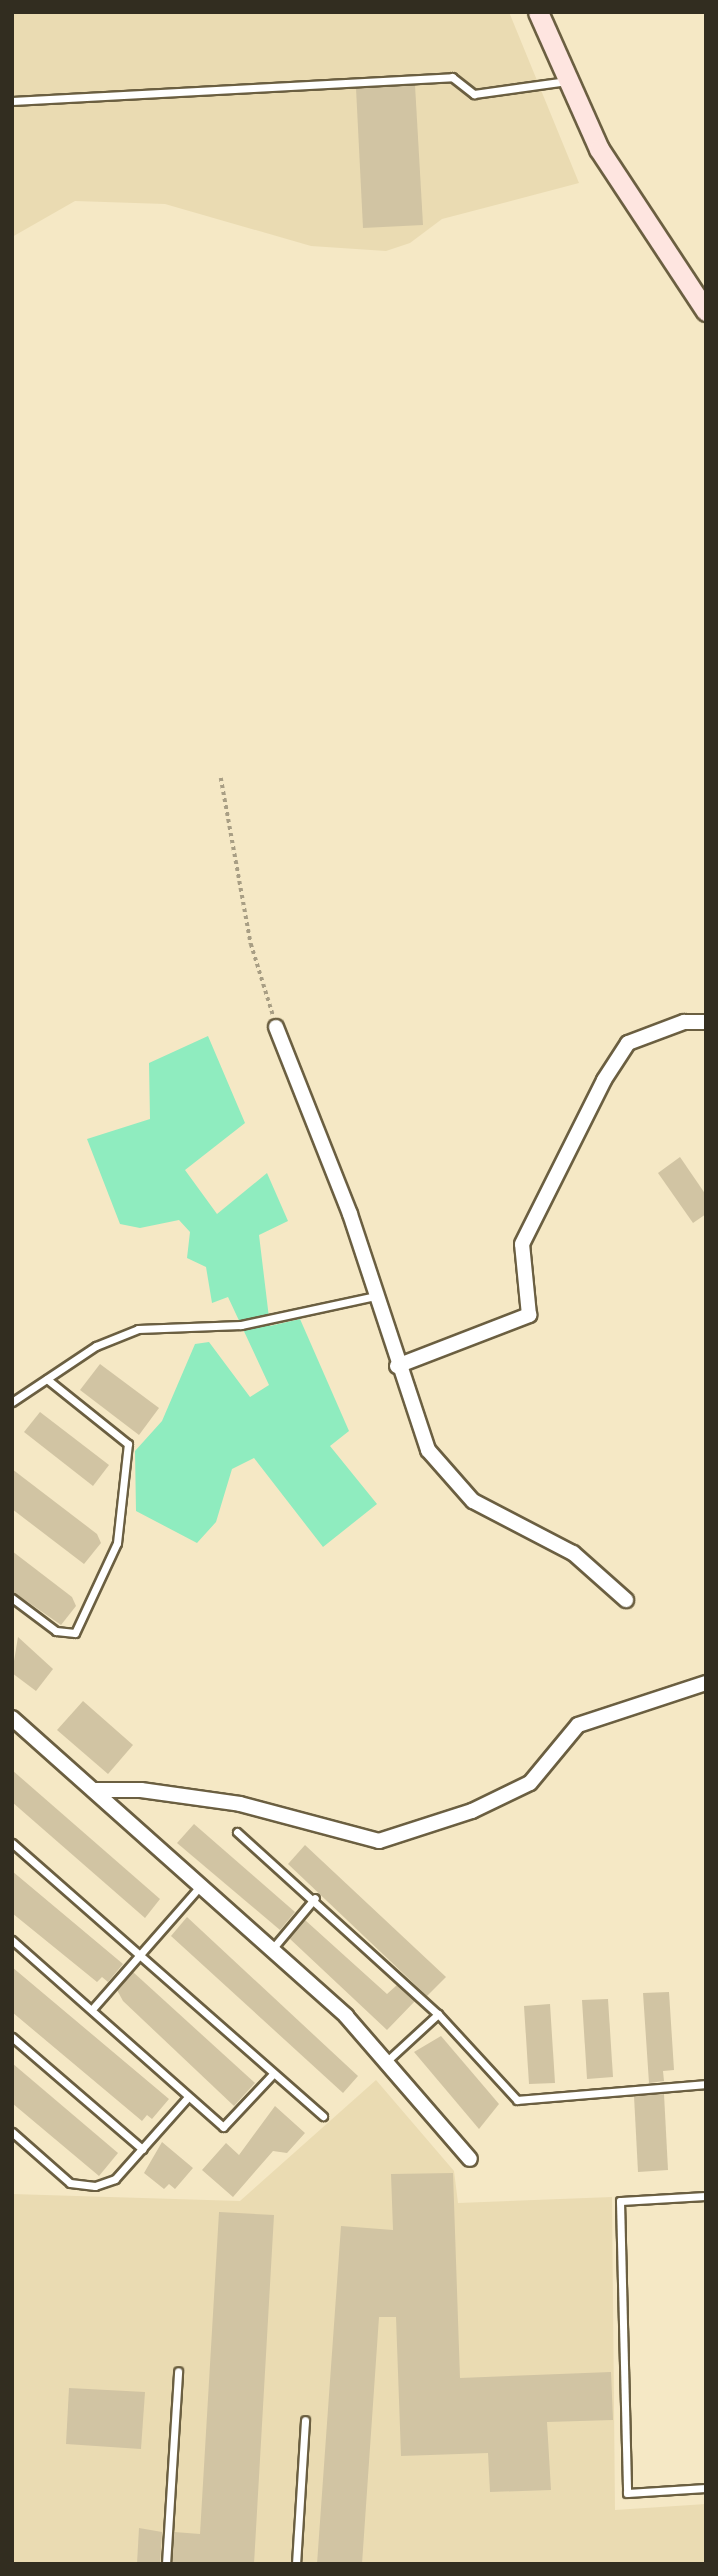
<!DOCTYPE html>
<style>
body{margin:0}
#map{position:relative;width:718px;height:2576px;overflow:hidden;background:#f5e8c5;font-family:"Exo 2",sans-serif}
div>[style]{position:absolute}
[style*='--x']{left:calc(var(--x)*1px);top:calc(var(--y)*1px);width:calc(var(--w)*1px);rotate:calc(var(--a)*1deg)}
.built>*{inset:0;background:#eadbb2}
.green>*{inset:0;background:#8fecbf}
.building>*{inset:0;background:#d1c4a3}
.path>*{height:3.5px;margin-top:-1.75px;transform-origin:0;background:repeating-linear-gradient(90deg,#a89e84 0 3.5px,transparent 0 7px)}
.roads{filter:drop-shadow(2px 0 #6b5f41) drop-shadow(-2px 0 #6b5f41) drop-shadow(0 2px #6b5f41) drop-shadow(0 -2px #6b5f41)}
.lane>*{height:7px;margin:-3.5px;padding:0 3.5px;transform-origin:3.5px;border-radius:3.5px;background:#fff}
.street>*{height:14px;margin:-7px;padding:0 7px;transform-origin:7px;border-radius:7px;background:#fff}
.secondary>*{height:19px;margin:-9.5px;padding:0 9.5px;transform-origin:9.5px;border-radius:9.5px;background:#fee5e0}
span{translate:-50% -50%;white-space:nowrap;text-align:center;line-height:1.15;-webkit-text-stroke:6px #f5e8c5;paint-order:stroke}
.frame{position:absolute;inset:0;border:14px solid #322d20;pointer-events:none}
</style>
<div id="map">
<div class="built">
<div style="clip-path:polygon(12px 12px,509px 12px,579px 183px,442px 219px,410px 243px,386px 251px,311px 246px,165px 204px,75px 201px,12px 237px)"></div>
<div style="clip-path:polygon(376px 2080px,454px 2171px,458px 2203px,612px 2197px,615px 2510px,706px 2504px,706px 2564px,12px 2564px,12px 2194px,240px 2201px)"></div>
</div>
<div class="green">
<div style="clip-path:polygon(208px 1036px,245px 1123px,185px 1170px,217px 1214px,267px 1173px,288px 1221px,259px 1235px,270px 1326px,300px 1319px,349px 1431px,330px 1446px,377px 1504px,323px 1547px,254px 1458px,232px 1469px,216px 1522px,197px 1543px,136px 1511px,135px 1451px,162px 1421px,195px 1344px,209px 1342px,250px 1397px,269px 1385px,228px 1297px,212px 1303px,206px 1267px,187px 1258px,190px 1232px,179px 1220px,140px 1228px,120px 1224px,87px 1139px,150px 1119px,149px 1063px)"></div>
</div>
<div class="building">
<div style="clip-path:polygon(415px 85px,423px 225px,363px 228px,356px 88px)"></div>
<div style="clip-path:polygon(680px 1157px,706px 1195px,706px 1214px,693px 1223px,658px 1173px)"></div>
<div style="clip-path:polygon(100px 1364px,159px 1408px,139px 1435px,80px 1390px)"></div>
<div style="clip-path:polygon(40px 1412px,109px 1465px,93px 1486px,24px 1432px)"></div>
<div style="clip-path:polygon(12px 1469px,97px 1534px,101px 1543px,84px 1564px,12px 1509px)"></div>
<div style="clip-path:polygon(12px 1551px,72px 1597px,76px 1606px,61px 1625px,12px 1591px)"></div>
<div style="clip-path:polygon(18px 1637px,53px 1669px,36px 1691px,12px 1673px)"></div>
<div style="clip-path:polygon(83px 1701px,133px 1745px,108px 1774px,57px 1730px)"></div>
<div style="clip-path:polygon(12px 1770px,160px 1899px,145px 1918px,12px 1802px)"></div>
<div style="clip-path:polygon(194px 1824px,295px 1912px,280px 1930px,177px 1843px)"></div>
<div style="clip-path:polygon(305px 1845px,446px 1977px,427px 1996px,288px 1864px)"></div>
<div style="clip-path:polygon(12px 1871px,123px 1964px,108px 1982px,102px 1977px,97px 1982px,12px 1913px)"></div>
<div style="clip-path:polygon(187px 1917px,358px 2076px,343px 2093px,171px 1936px)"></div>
<div style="clip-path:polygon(305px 1920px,387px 1994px,397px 1985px,415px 2001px,387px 2030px,289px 1938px)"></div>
<div style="clip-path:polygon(12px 1967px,169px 2099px,152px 2119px,147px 2115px,142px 2121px,12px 2012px)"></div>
<div style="clip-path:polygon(133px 1972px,255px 2083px,234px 2106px,123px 2001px,117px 1990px)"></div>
<div style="clip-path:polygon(669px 1992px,674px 2070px,663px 2071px,664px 2081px,649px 2083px,643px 1993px)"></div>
<div style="clip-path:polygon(608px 1999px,613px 2077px,587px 2079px,582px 2000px)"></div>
<div style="clip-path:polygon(550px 2004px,555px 2083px,529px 2084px,524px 2006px)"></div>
<div style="clip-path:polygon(441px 2036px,499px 2104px,479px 2129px,414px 2052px)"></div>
<div style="clip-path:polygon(12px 2063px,118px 2153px,99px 2176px,12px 2103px)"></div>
<div style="clip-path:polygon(664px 2094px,668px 2170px,638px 2172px,634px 2096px)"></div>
<div style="clip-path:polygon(275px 2106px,305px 2133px,287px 2153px,273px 2151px,233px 2197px,202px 2170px,226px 2143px,239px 2155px)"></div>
<div style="clip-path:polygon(162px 2142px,193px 2168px,175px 2189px,169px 2184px,164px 2189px,144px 2173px)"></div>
<div style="clip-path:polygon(453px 2173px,460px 2378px,611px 2372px,613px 2420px,547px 2422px,551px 2490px,490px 2492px,488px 2453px,401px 2456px,396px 2317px,379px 2317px,362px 2564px,317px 2564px,341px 2226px,393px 2230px,391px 2174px)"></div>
<div style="clip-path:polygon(219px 2212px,274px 2215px,254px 2564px,172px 2564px,174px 2532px,200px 2534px)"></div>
<div style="clip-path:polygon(69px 2388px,145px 2392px,141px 2449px,66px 2444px)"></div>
<div style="clip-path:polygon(139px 2528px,162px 2532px,160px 2564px,137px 2564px)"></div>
</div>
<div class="path">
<div style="--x:221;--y:778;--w:169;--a:79.8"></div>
<div style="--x:251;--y:944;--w:74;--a:72.8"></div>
</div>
<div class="roads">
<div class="lane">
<div style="--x:12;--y:101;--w:441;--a:-3.1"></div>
<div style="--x:452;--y:77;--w:28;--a:38"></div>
<div style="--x:474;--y:94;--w:94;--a:-8"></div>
<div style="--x:12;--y:1402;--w:101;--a:-33.7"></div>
<div style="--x:96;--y:1346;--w:45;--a:-22"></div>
<div style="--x:138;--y:1329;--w:103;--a:-2.2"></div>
<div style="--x:241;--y:1325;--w:137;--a:-12.2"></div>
<div style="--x:12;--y:1598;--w:55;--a:36.9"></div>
<div style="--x:56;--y:1631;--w:19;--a:6"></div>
<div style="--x:75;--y:1633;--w:99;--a:-65"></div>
<div style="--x:117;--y:1543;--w:100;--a:-83.7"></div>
<div style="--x:128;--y:1444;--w:104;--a:-141.3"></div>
<div style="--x:237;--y:1832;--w:271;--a:42.2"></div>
<div style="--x:12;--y:1843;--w:414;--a:41.3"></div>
<div style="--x:12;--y:1940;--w:282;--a:41.5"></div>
<div style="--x:223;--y:2127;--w:73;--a:-46.7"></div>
<div style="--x:273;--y:1948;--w:65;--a:-50"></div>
<div style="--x:94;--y:2007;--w:162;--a:-48.7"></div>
<div style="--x:12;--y:2037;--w:172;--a:40.7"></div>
<div style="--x:388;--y:2060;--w:68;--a:-42.6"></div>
<div style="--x:438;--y:2014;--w:117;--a:47.4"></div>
<div style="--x:517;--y:2100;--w:190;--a:-4.8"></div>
<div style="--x:12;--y:2132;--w:77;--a:41.3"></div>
<div style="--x:70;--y:2183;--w:25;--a:7"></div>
<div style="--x:95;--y:2186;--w:21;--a:-19"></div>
<div style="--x:115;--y:2179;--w:110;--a:-48.3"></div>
<div style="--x:706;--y:2196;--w:86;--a:176.7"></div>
<div style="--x:620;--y:2201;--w:292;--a:88.6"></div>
<div style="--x:627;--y:2493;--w:79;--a:-3.6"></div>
<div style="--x:166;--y:2564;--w:193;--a:-86.4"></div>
<div style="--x:296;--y:2564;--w:144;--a:-86.4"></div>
</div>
<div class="street">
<div style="--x:276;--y:1027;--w:201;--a:68.4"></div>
<div style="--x:350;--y:1214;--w:249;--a:71.7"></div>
<div style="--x:428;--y:1450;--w:68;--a:48.6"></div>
<div style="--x:473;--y:1501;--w:113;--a:27.5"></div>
<div style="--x:573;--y:1553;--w:71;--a:41.6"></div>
<div style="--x:397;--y:1366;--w:142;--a:-21.1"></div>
<div style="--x:529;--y:1315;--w:71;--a:-95.6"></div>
<div style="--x:522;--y:1244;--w:183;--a:-63.4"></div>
<div style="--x:604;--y:1080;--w:44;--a:-57"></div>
<div style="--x:628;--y:1043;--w:60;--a:-20.6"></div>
<div style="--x:684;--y:1022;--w:22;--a:0"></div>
<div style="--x:12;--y:1718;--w:448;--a:41.7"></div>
<div style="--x:346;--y:2016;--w:189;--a:49.1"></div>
<div style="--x:94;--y:1790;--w:47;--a:0"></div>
<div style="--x:141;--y:1790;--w:100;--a:8"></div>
<div style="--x:240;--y:1804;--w:144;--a:14.9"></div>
<div style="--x:379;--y:1841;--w:98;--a:-17.9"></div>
<div style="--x:472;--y:1811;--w:64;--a:-25.8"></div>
<div style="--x:530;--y:1783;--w:75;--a:-50.4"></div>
<div style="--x:578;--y:1725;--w:135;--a:-18.2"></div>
</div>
<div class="secondary">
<div style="--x:538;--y:12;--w:150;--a:66"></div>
<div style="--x:599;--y:149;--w:194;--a:56.6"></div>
</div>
</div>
<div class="frame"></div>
</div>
